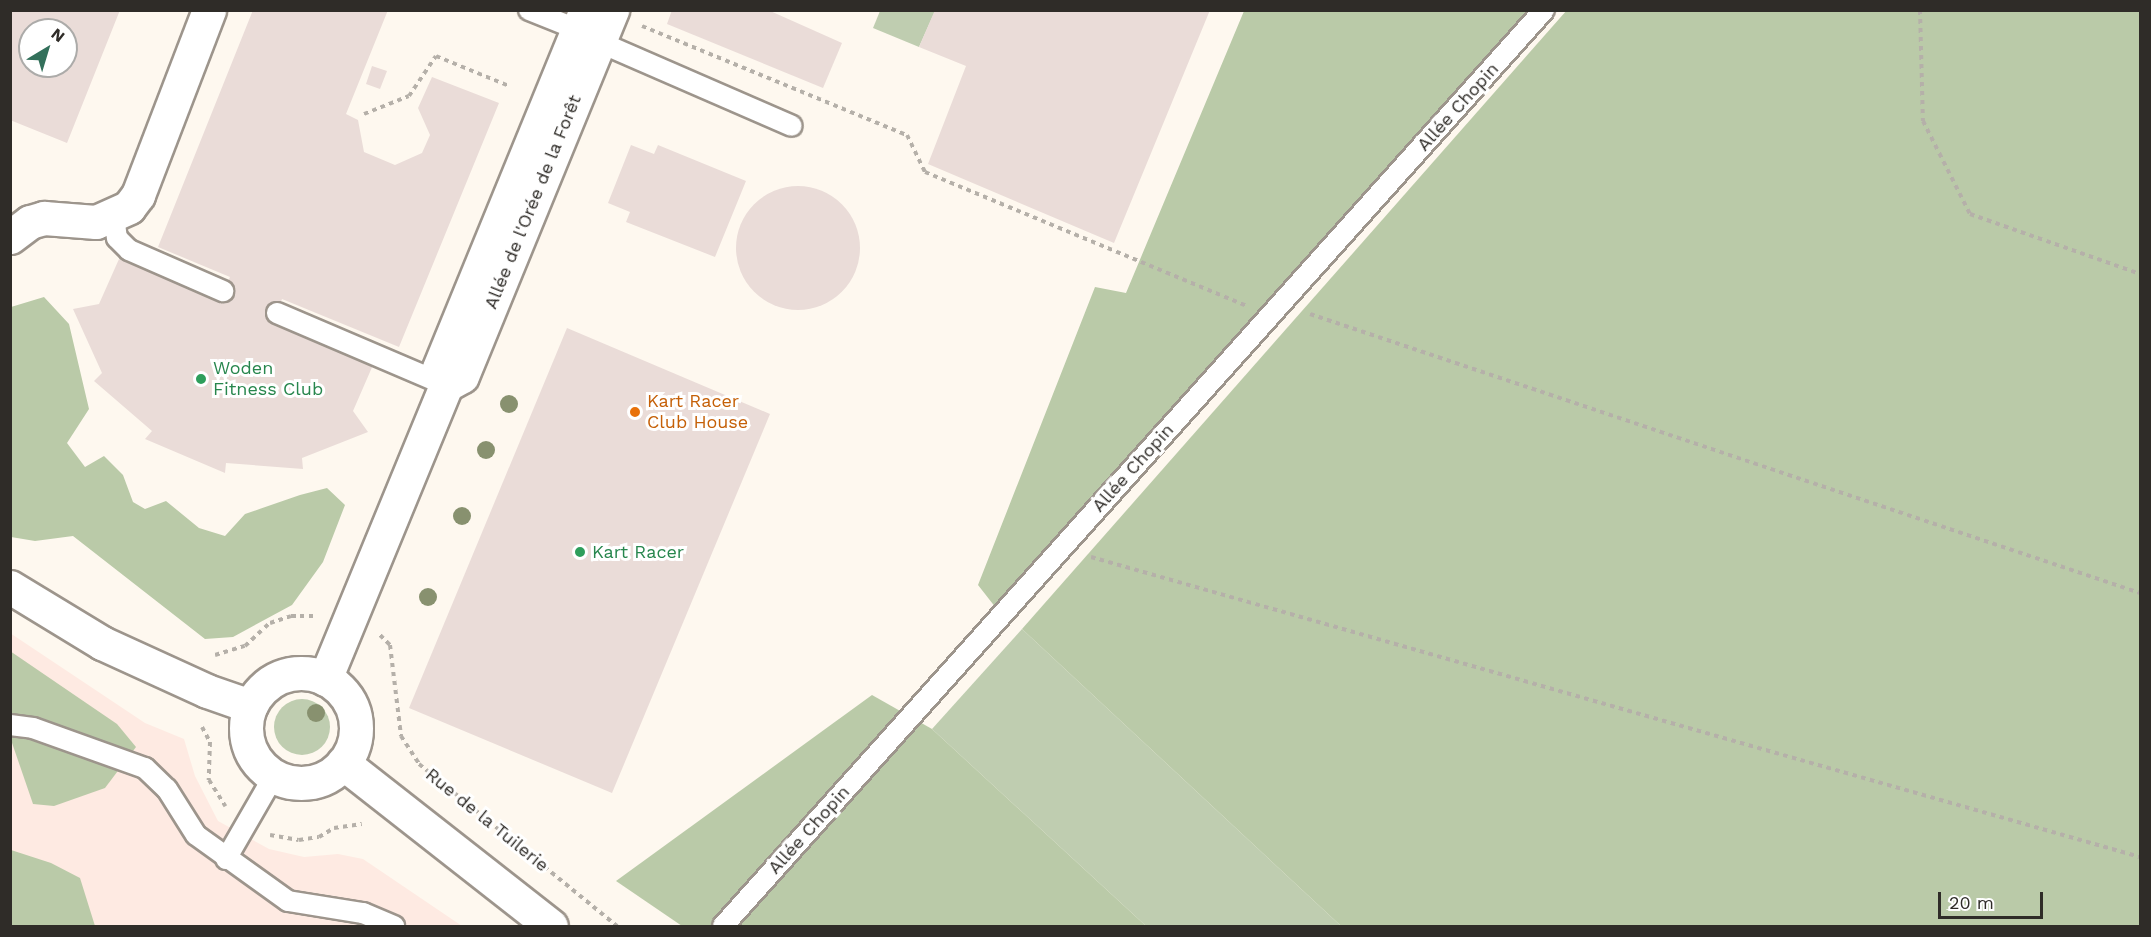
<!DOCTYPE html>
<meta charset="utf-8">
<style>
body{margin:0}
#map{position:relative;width:2151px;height:937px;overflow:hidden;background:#fef8ef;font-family:"Work Sans",sans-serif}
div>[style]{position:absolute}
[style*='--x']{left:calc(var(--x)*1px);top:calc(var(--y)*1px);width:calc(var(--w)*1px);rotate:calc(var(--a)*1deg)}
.commercial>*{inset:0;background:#feeae2}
.green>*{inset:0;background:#bfcdb0}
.round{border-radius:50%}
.forest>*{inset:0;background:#bacaa8}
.building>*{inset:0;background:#eadcd8}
.path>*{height:4px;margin-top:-2px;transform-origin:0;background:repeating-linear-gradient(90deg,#b5b0a9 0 4.5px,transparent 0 9px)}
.roads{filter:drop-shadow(2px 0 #9d958c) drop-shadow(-2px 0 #9d958c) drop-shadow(0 2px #9d958c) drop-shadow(0 -2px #9d958c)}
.service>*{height:20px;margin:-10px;padding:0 10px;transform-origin:10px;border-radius:10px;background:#fff}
.minor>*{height:33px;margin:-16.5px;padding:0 16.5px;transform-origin:16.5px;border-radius:16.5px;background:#fff}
.tertiary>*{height:33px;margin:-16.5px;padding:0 16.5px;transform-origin:16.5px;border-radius:16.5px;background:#fff}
.tertiary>.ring{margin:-16.5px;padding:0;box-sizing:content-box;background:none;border:33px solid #fff;border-radius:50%}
.trees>*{width:18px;height:18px;margin:-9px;border-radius:50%;background:#88916f}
.dots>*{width:16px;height:16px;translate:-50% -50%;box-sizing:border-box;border:3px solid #fff;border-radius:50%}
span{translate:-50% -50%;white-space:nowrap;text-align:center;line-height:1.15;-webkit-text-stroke:6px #fff;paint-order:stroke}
.street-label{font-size:18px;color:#2f2c28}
.leisure-label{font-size:18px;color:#27864d}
.left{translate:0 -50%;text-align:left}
.food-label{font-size:18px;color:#c56008}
.frame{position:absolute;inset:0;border:12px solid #2f2c28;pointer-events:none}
.north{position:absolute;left:18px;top:18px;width:60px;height:60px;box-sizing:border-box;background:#fff;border:2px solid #acaba9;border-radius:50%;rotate:38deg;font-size:16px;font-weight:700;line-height:24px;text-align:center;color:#2f2c28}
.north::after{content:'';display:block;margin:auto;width:21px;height:27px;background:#33705b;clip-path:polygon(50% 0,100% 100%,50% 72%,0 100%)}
.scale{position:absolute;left:1938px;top:892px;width:105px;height:27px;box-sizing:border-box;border:3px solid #2f2c28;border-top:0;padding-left:8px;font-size:18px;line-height:21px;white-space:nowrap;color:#2f2c28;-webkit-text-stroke:4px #fff;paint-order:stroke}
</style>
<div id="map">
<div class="commercial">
<div style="clip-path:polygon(10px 633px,145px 723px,184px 739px,195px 776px,218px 821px,269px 849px,304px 857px,338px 854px,363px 859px,462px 926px,11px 926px)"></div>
</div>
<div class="green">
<div style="clip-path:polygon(880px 11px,935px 11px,919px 47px,873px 28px)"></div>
<div style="clip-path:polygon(1022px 629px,1341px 926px,1146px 926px,932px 729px)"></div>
<div class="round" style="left:274px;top:699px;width:56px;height:56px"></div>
</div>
<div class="forest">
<div style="clip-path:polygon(1567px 10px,2140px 11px,2140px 926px,1341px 926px,1022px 629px)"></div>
<div style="clip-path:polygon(1244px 11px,1531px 11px,996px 608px,978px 585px,1095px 287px,1126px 293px)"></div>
<div style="clip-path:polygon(44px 297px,69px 324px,89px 409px,67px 443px,85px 467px,104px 456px,123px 475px,133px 502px,145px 509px,166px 501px,199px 528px,225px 536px,245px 514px,300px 495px,327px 488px,345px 505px,323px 562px,292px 605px,233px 637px,205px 639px,73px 536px,35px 541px,11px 537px,11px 307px)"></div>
<div style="clip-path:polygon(10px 651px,117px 724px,136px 747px,105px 788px,54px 806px,33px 804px,11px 740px)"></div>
<div style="clip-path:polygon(872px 695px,932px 729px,1146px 926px,682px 926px,616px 881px)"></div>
<div style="clip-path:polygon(11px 850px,51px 863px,80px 878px,95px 926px,11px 926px)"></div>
</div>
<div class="building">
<div style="clip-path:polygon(evenodd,10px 10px,120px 10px,67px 143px,10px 120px,10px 10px,30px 30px,66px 30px,66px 66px,30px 66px,30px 30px)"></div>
<div style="clip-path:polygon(253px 10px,388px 10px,346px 114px,358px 120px,364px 152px,395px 165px,422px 153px,430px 135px,418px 108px,432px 77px,499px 103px,399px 347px,282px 299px,273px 323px,373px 365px,353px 411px,368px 432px,302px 458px,303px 469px,226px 463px,225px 473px,145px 439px,152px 431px,94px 381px,102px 373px,73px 309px,99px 304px,119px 259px,219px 300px,230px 277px,158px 247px)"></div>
<div style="clip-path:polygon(672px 10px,768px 10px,842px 43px,823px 88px,667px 24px)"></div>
<div style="clip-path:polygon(935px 10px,1210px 10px,1114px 243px,928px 164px,966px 66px,919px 47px)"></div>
<div style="clip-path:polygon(372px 66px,387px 71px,380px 89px,366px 84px)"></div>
<div style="clip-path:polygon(631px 145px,654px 154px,658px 145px,746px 181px,715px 257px,626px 222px,630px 212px,608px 203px)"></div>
<div class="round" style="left:736px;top:186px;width:124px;height:124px"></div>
<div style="clip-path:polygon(567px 328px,770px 414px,612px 793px,409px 708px)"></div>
</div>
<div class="path">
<div style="--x:1920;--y:10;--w:111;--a:88.5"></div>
<div style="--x:1923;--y:121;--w:104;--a:63.2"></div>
<div style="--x:1970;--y:214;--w:180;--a:19.4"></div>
<div style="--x:642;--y:26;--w:287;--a:22.4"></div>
<div style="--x:907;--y:135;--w:41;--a:64.1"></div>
<div style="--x:925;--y:172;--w:347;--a:22.6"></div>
<div style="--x:364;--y:114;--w:48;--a:-21.8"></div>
<div style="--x:409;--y:96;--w:48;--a:-56"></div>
<div style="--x:436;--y:56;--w:79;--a:22.3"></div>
<div style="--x:1310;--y:314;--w:876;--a:18.58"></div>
<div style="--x:1091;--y:557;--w:1091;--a:15.96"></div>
<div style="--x:380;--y:635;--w:14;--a:45"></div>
<div style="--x:390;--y:645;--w:92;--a:83.1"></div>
<div style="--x:401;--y:736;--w:33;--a:57"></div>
<div style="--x:419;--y:764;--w:256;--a:39.3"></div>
<div style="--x:215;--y:655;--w:31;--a:-17"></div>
<div style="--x:245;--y:646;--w:34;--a:-43"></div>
<div style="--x:270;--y:623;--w:22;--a:-18"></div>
<div style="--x:291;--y:616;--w:25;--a:0"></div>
<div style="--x:202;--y:727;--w:17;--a:62"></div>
<div style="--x:210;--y:742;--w:38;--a:92"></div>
<div style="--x:209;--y:780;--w:31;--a:58"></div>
<div style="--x:270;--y:835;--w:29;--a:10"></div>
<div style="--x:299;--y:840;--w:20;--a:-9"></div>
<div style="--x:319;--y:837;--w:17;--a:-31"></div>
<div style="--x:334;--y:828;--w:28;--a:-8"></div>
</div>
<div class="roads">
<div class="service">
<div style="--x:529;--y:10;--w:54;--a:21.8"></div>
<div style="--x:599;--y:42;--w:210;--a:23.5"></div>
<div style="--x:114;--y:217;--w:21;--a:82"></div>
<div style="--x:117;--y:238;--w:17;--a:45"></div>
<div style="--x:129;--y:250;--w:103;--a:23.6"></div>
<div style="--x:277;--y:313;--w:184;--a:23.1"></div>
<div style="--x:10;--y:725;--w:23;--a:7"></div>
<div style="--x:33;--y:728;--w:119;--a:19.7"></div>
<div style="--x:145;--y:768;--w:30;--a:44"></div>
<div style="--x:167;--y:789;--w:54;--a:57.8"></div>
<div style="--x:196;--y:835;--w:113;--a:35.7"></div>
<div style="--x:288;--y:901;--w:76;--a:9.1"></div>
<div style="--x:363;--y:913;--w:34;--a:23"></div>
<div style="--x:226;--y:859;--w:96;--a:-60"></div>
<div style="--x:723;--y:926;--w:1230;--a:-48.13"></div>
</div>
<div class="minor">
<div style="--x:10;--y:237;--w:25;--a:-37"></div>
<div style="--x:30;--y:222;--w:15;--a:-16"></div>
<div style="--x:44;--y:218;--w:52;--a:4.4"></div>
<div style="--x:96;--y:222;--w:36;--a:-24"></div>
<div style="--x:129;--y:207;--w:15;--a:-53"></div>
<div style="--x:138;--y:195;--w:198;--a:-69"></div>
<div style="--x:446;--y:385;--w:18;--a:-112"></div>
<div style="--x:439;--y:368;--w:387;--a:-67.7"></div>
<div style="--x:325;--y:679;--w:318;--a:-67.6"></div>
<div style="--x:446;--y:385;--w:18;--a:-29"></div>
<div style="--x:462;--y:376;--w:396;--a:-67.7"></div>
</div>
<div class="tertiary">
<div style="--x:10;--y:587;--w:108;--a:31.3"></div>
<div style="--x:102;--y:643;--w:115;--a:24.6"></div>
<div style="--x:207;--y:691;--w:46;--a:19.2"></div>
<div class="ring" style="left:246px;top:673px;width:77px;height:77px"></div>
<div style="--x:343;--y:763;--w:264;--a:38.1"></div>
</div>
</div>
<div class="trees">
<div style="left:509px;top:404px"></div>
<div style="left:486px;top:450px"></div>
<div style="left:462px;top:516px"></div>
<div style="left:428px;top:597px"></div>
<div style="left:316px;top:713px"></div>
</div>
<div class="dots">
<div style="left:201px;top:379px;background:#2e9e5b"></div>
<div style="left:635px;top:412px;background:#e8710a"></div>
<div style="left:580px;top:552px;background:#2e9e5b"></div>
</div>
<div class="street-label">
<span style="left:1458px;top:107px;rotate:-48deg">Allée Chopin</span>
<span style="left:533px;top:202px;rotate:-68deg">Allée de l'Orée de la Forêt</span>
<span style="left:1133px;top:468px;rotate:-48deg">Allée Chopin</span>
<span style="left:487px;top:820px;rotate:39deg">Rue de la Tuilerie</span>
<span style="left:809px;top:830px;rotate:-48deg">Allée Chopin</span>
</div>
<div class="leisure-label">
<span class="left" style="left:213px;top:379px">Woden<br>Fitness Club</span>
<span class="left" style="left:592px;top:552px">Kart Racer</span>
</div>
<div class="food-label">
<span class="left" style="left:647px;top:412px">Kart Racer<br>Club House</span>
</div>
<div class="frame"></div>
<div class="north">N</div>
<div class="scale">20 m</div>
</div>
